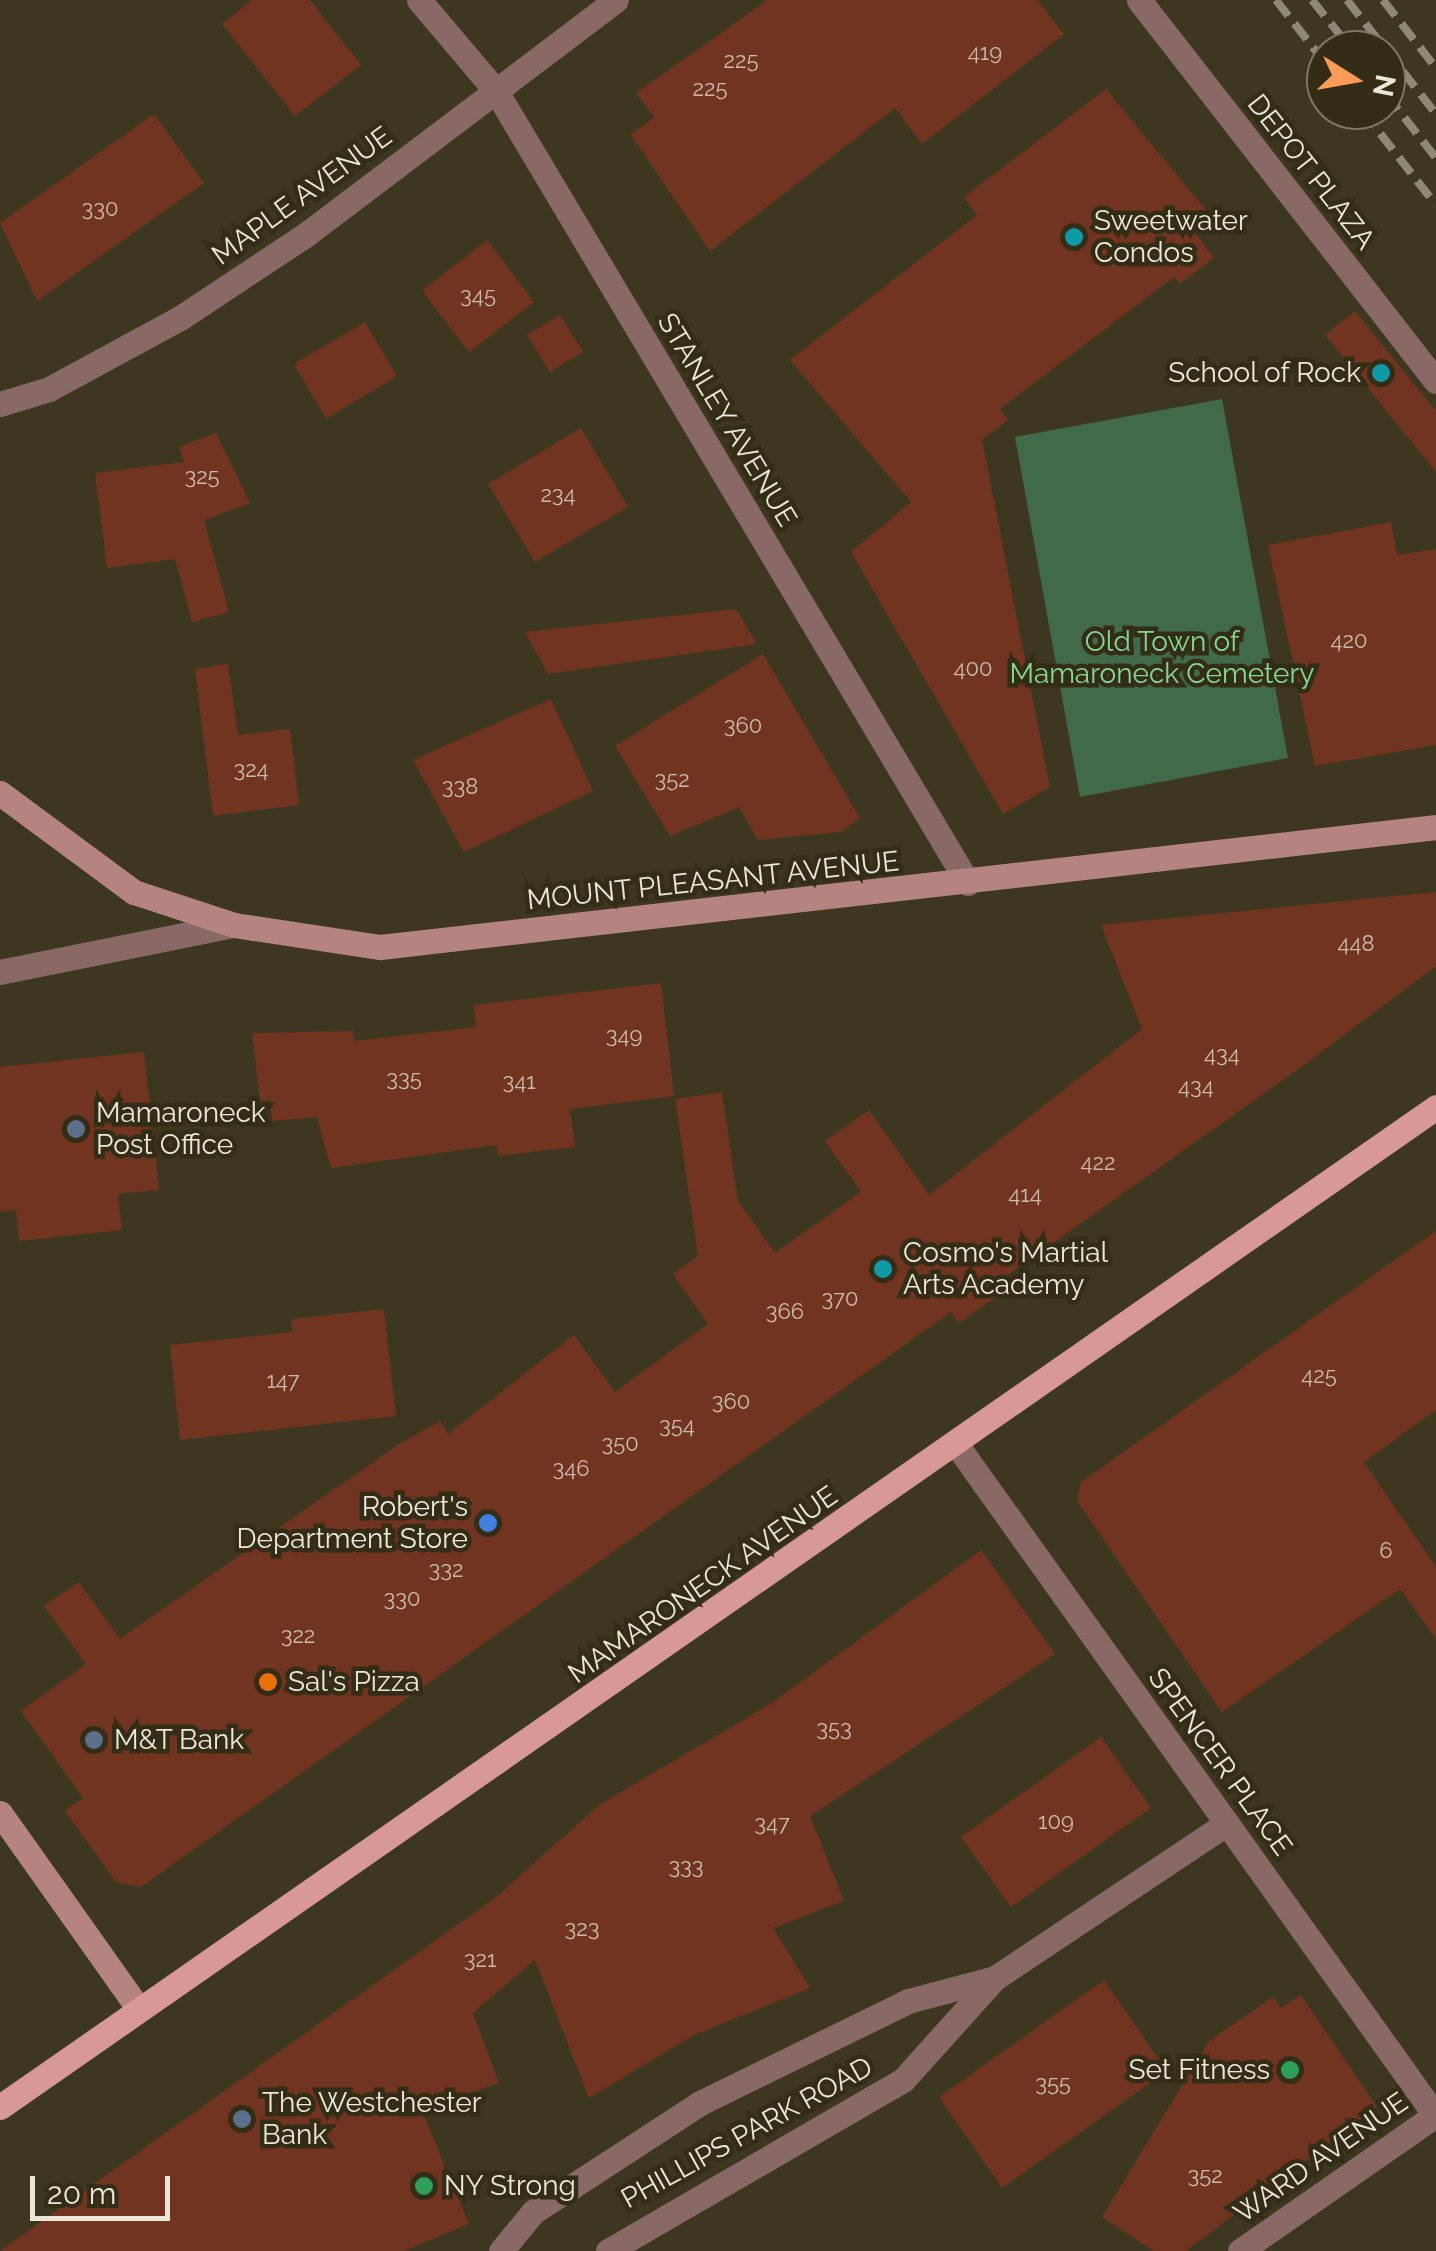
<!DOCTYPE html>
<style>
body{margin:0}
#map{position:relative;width:1436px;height:2251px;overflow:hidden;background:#3d3720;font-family:Raleway,sans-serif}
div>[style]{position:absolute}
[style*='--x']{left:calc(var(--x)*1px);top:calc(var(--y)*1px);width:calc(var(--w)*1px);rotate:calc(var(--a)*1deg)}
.green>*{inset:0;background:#416a4a}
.building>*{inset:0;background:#713421}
.street>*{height:25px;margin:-12.5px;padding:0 12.5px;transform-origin:12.5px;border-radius:12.5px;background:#886966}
.secondary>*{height:25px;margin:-12.5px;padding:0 12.5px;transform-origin:12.5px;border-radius:12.5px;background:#b68480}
.primary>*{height:25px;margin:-12.5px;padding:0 12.5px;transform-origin:12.5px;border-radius:12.5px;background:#d89994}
.rail>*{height:8px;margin-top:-4px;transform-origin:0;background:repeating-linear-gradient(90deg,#8e8976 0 20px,transparent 0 30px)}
.dots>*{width:28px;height:28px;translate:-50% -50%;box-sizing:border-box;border:5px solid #332d16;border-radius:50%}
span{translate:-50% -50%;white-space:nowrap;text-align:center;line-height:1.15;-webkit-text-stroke:9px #332d16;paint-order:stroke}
.number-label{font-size:22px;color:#ccbaab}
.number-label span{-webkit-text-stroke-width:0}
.street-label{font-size:28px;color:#ebe7d9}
.poi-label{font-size:28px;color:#ebe7d9}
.left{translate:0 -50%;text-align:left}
.right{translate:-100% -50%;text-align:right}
.park-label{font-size:28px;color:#84d696}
.north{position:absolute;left:1306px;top:30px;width:100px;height:100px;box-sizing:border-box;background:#332d16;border:2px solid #7d7764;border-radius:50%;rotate:101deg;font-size:28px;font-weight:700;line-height:40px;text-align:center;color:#ebe7d9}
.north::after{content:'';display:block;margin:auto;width:35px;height:45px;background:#fe9b58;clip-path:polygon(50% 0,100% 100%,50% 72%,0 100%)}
.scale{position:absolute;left:30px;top:2176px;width:140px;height:45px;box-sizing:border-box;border:5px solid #ebe7d9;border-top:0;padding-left:12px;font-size:30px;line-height:35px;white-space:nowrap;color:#ebe7d9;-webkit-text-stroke:8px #332d16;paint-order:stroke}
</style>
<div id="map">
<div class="green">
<div style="clip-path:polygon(1222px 399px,1288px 758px,1080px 797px,1015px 437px)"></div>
</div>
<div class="building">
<div style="clip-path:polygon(252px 0,310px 0,361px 65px,295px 116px,222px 24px)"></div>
<div style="clip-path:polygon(768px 0,1037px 0,1064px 34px,922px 144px,895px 108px,710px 251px,631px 135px,654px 117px,636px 93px)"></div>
<div style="clip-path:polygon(1106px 89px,1206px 210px,1188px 223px,1214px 258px,1180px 284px,1174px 277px,1000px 409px,1008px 420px,982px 440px,1050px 787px,1003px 814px,851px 552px,911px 502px,790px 360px,977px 215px,964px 197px)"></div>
<div style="clip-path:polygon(154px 114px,204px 183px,37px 301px,0 223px)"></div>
<div style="clip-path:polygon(487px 240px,534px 302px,469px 352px,422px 291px)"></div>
<div style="clip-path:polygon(1355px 311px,1436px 411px,1436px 472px,1325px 335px)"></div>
<div style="clip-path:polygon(560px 315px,583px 352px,550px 372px,527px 335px)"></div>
<div style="clip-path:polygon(365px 322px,397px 376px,326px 419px,294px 364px)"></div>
<div style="clip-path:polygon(581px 428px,628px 507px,535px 562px,488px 484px)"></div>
<div style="clip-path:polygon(216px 433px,250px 503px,204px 520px,229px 612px,192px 622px,175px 559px,107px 568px,95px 473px,184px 462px,179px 447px)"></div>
<div style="clip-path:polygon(1391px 522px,1397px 555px,1436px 549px,1436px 745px,1315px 766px,1268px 545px)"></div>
<div style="clip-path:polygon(736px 609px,757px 644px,548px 674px,525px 632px)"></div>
<div style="clip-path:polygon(763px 654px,860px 818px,841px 832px,758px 840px,739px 807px,670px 836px,615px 746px)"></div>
<div style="clip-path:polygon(228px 664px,238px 735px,290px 729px,299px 805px,213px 816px,195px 669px)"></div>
<div style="clip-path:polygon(551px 699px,593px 791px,464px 852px,413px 760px)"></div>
<div style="clip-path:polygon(1436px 892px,1436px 966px,1311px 1060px,991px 1287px,997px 1296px,959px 1323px,951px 1312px,141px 1887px,116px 1882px,65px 1811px,83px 1798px,21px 1711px,86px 1664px,44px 1606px,79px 1582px,120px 1639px,399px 1444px,440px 1421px,448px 1434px,574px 1335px,615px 1392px,708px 1324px,673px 1274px,698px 1256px,675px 1099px,722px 1092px,738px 1201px,775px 1253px,861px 1192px,825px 1141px,869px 1110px,929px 1195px,1142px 1029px,1101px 925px)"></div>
<div style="clip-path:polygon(661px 983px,674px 1096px,570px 1109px,575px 1147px,498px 1156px,497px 1145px,331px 1168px,317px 1117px,272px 1121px,270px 1100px,260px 1101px,252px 1033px,353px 1031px,354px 1041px,476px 1027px,474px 1005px)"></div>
<div style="clip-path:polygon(144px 1052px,159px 1190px,118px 1194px,122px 1230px,19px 1241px,16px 1210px,0 1212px,0 1067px)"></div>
<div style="clip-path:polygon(1436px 1231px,1436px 1410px,1364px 1462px,1436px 1567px,1436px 1639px,1400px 1589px,1222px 1712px,1077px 1501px,1081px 1482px)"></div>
<div style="clip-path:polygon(384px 1309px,396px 1416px,180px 1440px,170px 1345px,293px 1332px,291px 1319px)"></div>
<div style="clip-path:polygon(981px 1550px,1055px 1654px,810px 1816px,844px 1901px,773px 1928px,810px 1988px,694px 2035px,589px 2098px,535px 1960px,473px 2013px,499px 2083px,422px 2110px,469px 2224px,404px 2251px,0 2251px,495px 1898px,599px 1805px,772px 1703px)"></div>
<div style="clip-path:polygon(1101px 1737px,1151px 1808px,1011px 1907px,961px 1837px)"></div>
<div style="clip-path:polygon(1104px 1980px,1167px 2071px,1002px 2188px,939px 2097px)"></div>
<div style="clip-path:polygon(1301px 1995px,1377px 2107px,1186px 2251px,1154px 2251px,1102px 2217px,1209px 2041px,1273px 1997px,1281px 2008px)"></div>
</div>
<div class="street">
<div style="--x:419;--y:0;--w:119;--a:49.8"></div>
<div style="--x:496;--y:91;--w:922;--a:59.21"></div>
<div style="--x:1139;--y:0;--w:483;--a:52.1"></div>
<div style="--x:0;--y:404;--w:51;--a:-17"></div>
<div style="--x:49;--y:389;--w:149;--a:-28.5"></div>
<div style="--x:180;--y:318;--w:149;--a:-33.5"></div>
<div style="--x:304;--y:236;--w:391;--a:-37.1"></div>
<div style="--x:0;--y:972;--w:239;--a:-11.4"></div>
<div style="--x:956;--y:1444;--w:824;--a:54.48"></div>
<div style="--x:501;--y:2251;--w:50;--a:-50.6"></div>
<div style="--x:533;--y:2212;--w:199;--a:-33.1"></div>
<div style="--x:700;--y:2103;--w:232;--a:-26.1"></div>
<div style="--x:908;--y:2001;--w:90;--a:-14.8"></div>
<div style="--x:608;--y:2251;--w:341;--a:-30.1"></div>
<div style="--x:903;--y:2080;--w:137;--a:-48"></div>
<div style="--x:995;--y:1978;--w:279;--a:-33.7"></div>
<div style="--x:1240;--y:2251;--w:239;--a:-34.8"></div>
</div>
<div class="secondary">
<div style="--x:0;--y:793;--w:167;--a:36.5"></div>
<div style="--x:134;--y:892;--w:105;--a:18.3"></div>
<div style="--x:234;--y:925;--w:148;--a:8.6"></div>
<div style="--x:380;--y:947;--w:1063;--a:-6.48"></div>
<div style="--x:0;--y:1813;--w:239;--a:54.7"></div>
</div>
<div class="primary">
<div style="--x:0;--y:2107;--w:1750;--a:-34.85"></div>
</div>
<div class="rail">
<div style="--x:1276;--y:0;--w:81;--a:52"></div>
<div style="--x:1312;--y:0;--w:64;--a:51.3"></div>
<div style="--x:1347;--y:0;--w:145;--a:52"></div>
<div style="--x:1383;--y:0;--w:86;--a:52.1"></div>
<div style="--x:1386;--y:94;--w:81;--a:52"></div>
<div style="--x:1362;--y:110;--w:120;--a:52.1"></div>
</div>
<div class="dots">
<div style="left:1074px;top:237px;background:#0f9aa8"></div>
<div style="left:1381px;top:373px;background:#0f9aa8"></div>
<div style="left:76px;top:1129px;background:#5c6f8a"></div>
<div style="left:883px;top:1269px;background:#0f9aa8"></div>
<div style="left:488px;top:1523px;background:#3f7fe0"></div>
<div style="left:268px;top:1682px;background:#e8710a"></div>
<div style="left:94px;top:1740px;background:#5c6f8a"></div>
<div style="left:1290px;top:2070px;background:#2e9e5b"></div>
<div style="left:242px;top:2119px;background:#5c6f8a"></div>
<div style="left:424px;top:2186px;background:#2e9e5b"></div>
</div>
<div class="number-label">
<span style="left:985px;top:53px">419</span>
<span style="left:741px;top:61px">225</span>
<span style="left:710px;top:89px">225</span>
<span style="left:100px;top:209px">330</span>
<span style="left:478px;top:296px">345</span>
<span style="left:202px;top:477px">325</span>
<span style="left:558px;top:495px">234</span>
<span style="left:1349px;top:641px">420</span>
<span style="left:973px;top:669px">400</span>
<span style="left:743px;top:726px">360</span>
<span style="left:251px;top:770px">324</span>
<span style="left:672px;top:780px">352</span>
<span style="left:460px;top:787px">338</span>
<span style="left:1356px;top:944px">448</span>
<span style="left:624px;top:1036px">349</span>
<span style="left:1222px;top:1055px">434</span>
<span style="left:404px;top:1079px">335</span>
<span style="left:519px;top:1082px">341</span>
<span style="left:1196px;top:1087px">434</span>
<span style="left:1098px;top:1163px">422</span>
<span style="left:1025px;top:1195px">414</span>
<span style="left:840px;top:1299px">370</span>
<span style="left:785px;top:1312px">366</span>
<span style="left:1319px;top:1376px">425</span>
<span style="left:283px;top:1381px">147</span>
<span style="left:731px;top:1402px">360</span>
<span style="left:677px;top:1426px">354</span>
<span style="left:620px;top:1444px">350</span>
<span style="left:571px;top:1469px">346</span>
<span style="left:1386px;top:1551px">6</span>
<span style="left:446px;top:1570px">332</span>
<span style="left:402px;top:1599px">330</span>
<span style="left:298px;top:1636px">322</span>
<span style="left:834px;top:1729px">353</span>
<span style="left:1056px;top:1822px">109</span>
<span style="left:772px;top:1824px">347</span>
<span style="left:686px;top:1867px">333</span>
<span style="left:582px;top:1929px">323</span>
<span style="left:480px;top:1960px">321</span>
<span style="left:1053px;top:2084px">355</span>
<span style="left:1205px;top:2176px">352</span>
</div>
<div class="street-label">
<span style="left:1311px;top:172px;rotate:52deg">DEPOT PLAZA</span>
<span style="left:302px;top:196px;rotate:-36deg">MAPLE AVENUE</span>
<span style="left:727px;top:420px;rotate:59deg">STANLEY AVENUE</span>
<span style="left:713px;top:881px;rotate:-6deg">MOUNT PLEASANT AVENUE</span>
<span style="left:703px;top:1585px;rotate:-35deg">MAMARONECK AVENUE</span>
<span style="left:1220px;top:1762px;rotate:54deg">SPENCER PLACE</span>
<span style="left:747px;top:2133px;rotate:-29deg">PHILLIPS PARK ROAD</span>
<span style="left:1321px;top:2158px;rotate:-35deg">WARD AVENUE</span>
</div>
<div class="poi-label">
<span class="left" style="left:1094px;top:237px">Sweetwater<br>Condos</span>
<span class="right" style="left:1361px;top:373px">School of Rock</span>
<span class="left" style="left:96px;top:1129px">Mamaroneck<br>Post Office</span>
<span class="left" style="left:903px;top:1269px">Cosmo's Martial<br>Arts Academy</span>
<span class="right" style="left:468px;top:1523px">Robert's<br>Department Store</span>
<span class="left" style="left:288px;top:1682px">Sal's Pizza</span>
<span class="left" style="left:114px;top:1740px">M&amp;T Bank</span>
<span class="right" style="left:1270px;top:2070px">Set Fitness</span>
<span class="left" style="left:262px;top:2119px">The Westchester<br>Bank</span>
<span class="left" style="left:444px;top:2186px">NY Strong</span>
</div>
<div class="park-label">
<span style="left:1162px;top:658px">Old Town of<br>Mamaroneck Cemetery</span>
</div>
<div class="north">N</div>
<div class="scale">20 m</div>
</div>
